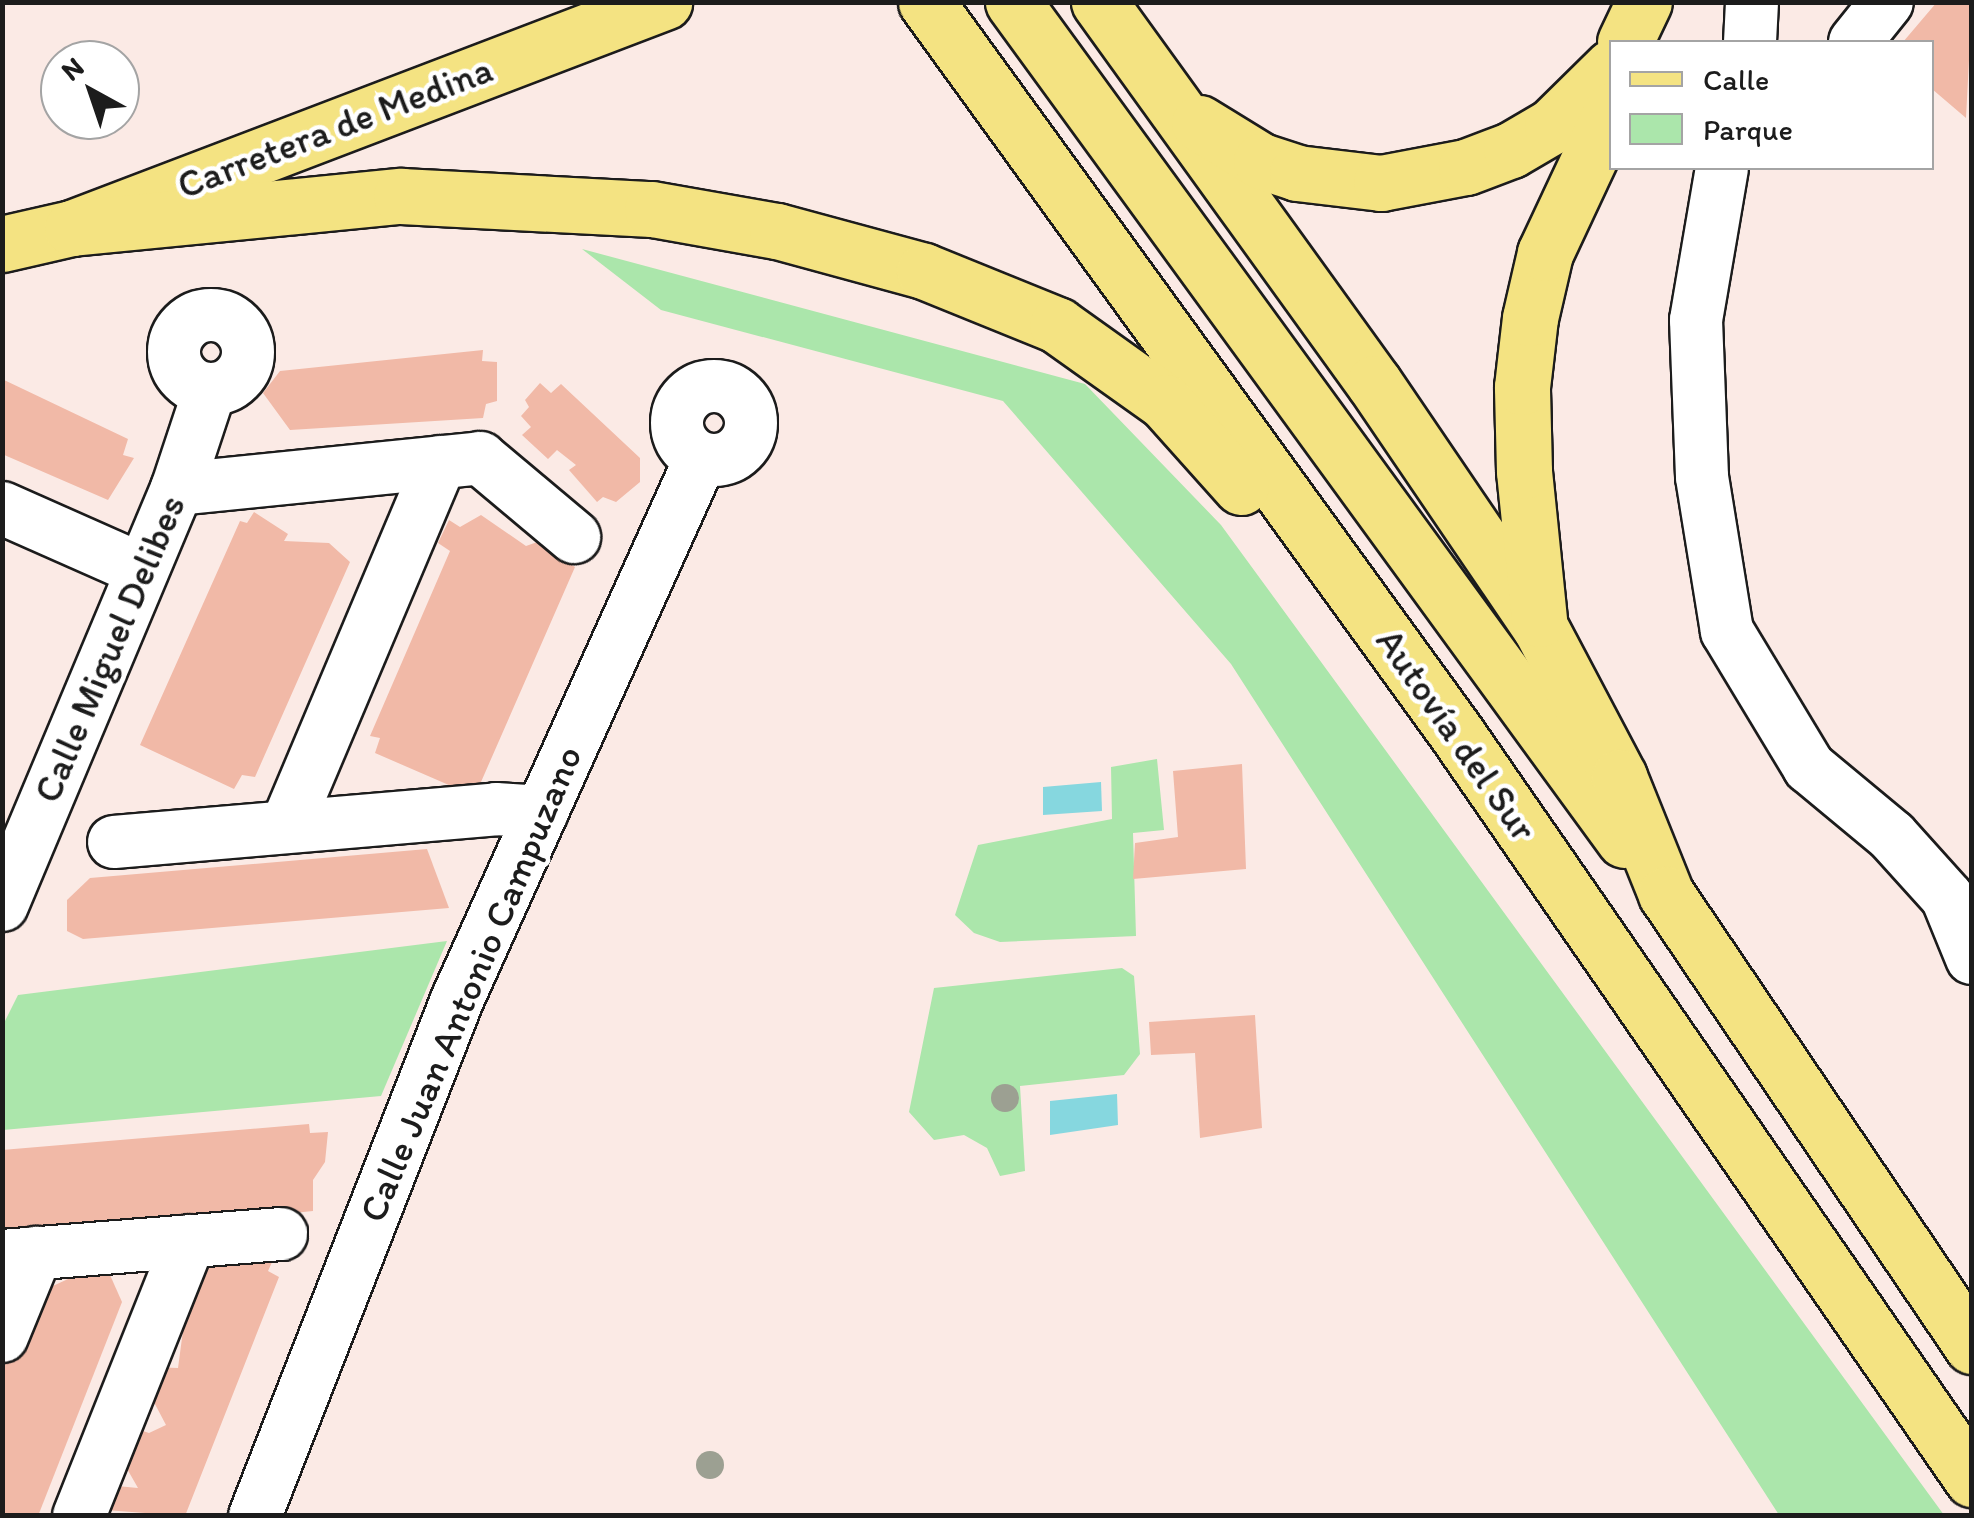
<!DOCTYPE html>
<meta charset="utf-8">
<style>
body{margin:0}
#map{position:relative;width:1974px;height:1518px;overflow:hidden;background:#fbeae5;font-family:Itim,sans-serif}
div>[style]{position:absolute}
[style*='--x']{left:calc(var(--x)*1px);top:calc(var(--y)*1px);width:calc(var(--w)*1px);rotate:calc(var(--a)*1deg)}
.green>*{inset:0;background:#abe6ab}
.water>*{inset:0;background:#86d7df}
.building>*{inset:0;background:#f1b9a7}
.roads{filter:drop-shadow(2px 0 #1c1c1c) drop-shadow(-2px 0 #1c1c1c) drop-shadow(0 2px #1c1c1c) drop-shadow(0 -2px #1c1c1c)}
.minor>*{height:52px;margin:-26px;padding:0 26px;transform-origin:26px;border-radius:26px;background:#fff}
.minor>.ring{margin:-26px;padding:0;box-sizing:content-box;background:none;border:52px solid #fff;border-radius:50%}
.major>*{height:55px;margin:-27.5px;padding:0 27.5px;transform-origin:27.5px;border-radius:27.5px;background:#f4e382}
.highway>*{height:55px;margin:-27.5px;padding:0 27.5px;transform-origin:27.5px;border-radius:27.5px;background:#f4e382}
.trees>*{width:28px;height:28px;margin:-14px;border-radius:50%;background:#9ca092}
span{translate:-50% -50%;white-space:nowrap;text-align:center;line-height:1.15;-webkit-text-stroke:9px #fff;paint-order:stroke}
.street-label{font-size:38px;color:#1c1c1c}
.frame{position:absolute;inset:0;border:5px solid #1c1c1c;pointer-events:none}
.legend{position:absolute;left:1609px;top:40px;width:325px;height:130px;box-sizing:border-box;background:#fff;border:2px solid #a4a4a4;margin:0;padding:12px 18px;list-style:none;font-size:30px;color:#1c1c1c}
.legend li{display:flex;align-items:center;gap:20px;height:50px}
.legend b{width:50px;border:2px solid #a4a4a4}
.north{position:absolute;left:40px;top:40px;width:100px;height:100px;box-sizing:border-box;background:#fff;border:2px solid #a4a4a4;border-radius:50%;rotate:320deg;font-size:28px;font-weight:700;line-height:40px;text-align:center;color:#1c1c1c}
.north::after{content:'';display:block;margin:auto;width:35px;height:45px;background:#1c1c1c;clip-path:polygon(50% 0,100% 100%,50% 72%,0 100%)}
</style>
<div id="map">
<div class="green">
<div style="clip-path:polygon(582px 249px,1085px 384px,1221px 525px,1944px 1515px,1779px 1515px,1231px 664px,1003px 401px,661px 310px)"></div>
<div style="clip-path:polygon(1157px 759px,1164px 830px,1133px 833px,1136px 936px,1000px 942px,974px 933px,955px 915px,978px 845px,1112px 819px,1111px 767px)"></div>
<div style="clip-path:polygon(447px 941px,381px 1096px,3px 1130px,3px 1025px,18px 995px)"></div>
<div style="clip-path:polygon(1122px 968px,1134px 976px,1140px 1054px,1124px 1075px,1020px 1086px,1025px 1171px,1000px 1176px,987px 1148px,964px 1135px,934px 1140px,909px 1112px,934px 988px)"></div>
</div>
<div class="water">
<div style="clip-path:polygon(1101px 782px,1102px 811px,1043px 815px,1043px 787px)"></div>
<div style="clip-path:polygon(1117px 1094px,1118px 1125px,1050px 1135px,1050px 1101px)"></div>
</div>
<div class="building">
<div style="clip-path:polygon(1937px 2px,1972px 2px,1966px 118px,1932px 89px,1932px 42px,1903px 42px)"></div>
<div style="clip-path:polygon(483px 350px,482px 361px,497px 362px,497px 401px,486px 404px,483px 418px,290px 430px,263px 393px,280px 371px)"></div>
<div style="clip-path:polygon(2px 379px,128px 439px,123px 455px,134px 458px,108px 500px,2px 454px)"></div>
<div style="clip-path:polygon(540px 383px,551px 393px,561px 384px,640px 458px,640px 482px,616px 502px,603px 497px,597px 502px,569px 470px,576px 465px,557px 450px,548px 459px,522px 435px,531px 427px,521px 416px,529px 407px,525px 400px)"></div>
<div style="clip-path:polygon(254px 512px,288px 534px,284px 541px,329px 543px,350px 562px,255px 777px,242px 775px,234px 789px,140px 745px,240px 521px,247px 523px)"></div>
<div style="clip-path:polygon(481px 515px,526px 546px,543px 540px,566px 548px,562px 559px,575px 567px,481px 782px,458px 789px,375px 753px,380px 738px,370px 736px,450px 551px,438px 543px,449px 520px,460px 527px)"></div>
<div style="clip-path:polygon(1242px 764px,1246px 869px,1133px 879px,1135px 843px,1178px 837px,1173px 771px)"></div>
<div style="clip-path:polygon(427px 849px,449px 908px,83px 939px,67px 931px,67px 900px,90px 878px)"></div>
<div style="clip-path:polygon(1255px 1015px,1262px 1128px,1200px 1138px,1195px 1053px,1151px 1055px,1149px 1022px)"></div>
<div style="clip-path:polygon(309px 1124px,310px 1133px,328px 1132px,325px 1162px,313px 1180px,313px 1211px,2px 1243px,2px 1150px)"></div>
<div style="clip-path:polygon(206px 1256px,273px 1260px,268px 1271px,279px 1277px,185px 1516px,92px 1509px,106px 1485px,138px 1488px,118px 1453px,131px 1427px,149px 1433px,166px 1425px,146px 1387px,151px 1367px,178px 1368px,186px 1308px)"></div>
<div style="clip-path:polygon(79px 1274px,110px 1275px,122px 1302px,38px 1516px,2px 1516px,2px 1373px,33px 1295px)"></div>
</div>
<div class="roads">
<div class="minor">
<div style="--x:1750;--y:42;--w:40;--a:-87.1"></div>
<div style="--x:1855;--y:42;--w:51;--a:-51.3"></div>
<div style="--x:1722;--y:168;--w:154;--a:99.7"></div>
<div style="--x:1696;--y:320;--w:157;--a:87.8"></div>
<div style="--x:1702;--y:477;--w:156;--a:80.8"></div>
<div style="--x:1727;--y:631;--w:159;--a:58.9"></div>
<div style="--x:1809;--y:767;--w:108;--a:39.7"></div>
<div style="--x:1892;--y:836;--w:82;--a:48"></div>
<div style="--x:1947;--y:897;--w:66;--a:67.7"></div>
<div class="ring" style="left:174px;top:315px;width:22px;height:22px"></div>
<div class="ring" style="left:677px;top:386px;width:22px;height:22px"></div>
<div style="--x:177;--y:489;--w:305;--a:-5.8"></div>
<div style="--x:480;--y:458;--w:123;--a:40"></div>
<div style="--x:2;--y:508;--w:153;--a:23.9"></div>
<div style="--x:287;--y:825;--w:394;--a:-67.1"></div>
<div style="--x:114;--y:842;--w:383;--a:-4.9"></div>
<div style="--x:496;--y:809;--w:46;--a:3.7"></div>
<div style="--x:2;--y:905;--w:451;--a:-67.2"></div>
<div style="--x:177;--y:489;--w:105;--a:-71.7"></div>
<div style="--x:2;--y:1256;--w:280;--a:-4.5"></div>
<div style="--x:2;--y:1336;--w:90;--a:-67.7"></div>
<div style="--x:79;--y:1516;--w:296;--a:-68.2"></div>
<div style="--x:255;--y:1516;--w:554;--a:-68.62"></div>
<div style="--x:457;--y:1000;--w:594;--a:-65.76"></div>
</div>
<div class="major">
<div style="--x:2;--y:244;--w:72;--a:-12.9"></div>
<div style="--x:72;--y:228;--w:634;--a:-20.89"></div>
</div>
<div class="highway">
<div style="--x:926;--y:2;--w:904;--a:54.04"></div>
<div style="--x:1457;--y:734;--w:906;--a:55.34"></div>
<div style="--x:1013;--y:2;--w:1037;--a:53.9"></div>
<div style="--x:1099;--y:2;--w:470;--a:54.2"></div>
<div style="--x:1374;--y:383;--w:295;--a:55.8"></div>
<div style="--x:1540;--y:627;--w:170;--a:62.2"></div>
<div style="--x:1619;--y:777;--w:126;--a:68.1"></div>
<div style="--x:1666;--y:894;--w:546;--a:55.9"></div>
<div style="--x:1625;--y:42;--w:44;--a:-64.6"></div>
<div style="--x:1199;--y:123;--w:73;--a:31.5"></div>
<div style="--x:1261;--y:161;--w:38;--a:18"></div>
<div style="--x:1297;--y:173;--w:85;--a:6.8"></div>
<div style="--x:1381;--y:183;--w:86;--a:-10.7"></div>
<div style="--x:1466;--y:167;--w:48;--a:-20.7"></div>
<div style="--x:1511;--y:150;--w:48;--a:-30.3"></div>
<div style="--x:1552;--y:126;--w:84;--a:-44.5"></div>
<div style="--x:72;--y:228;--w:331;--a:-5.6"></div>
<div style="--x:401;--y:196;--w:251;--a:3"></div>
<div style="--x:652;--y:209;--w:127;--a:10"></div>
<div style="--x:777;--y:231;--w:152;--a:15.2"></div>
<div style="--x:924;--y:271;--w:144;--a:22.1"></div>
<div style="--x:1057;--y:325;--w:133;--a:35.5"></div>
<div style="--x:1165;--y:402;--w:114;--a:48.2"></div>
<div style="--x:1539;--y:619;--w:149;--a:-95.8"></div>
<div style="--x:1524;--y:471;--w:84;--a:-91.4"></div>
<div style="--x:1522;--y:387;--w:69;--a:-83.4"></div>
<div style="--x:1530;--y:318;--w:67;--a:-77"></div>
<div style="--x:1545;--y:253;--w:158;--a:-64.9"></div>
</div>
</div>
<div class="trees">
<div style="left:1005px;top:1098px"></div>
<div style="left:710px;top:1465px"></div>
</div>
<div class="street-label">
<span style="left:335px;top:128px;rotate:-21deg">Carretera de Medina</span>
<span style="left:110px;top:649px;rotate:-67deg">Calle Miguel Delibes</span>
<span style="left:1456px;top:735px;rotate:55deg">Autovía del Sur</span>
<span style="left:471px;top:984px;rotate:-67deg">Calle Juan Antonio Campuzano</span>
</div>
<div class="frame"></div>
<ul class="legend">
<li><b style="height:12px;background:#f4e382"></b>Calle</li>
<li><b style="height:28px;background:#abe6ab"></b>Parque</li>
</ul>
<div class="north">N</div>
</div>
